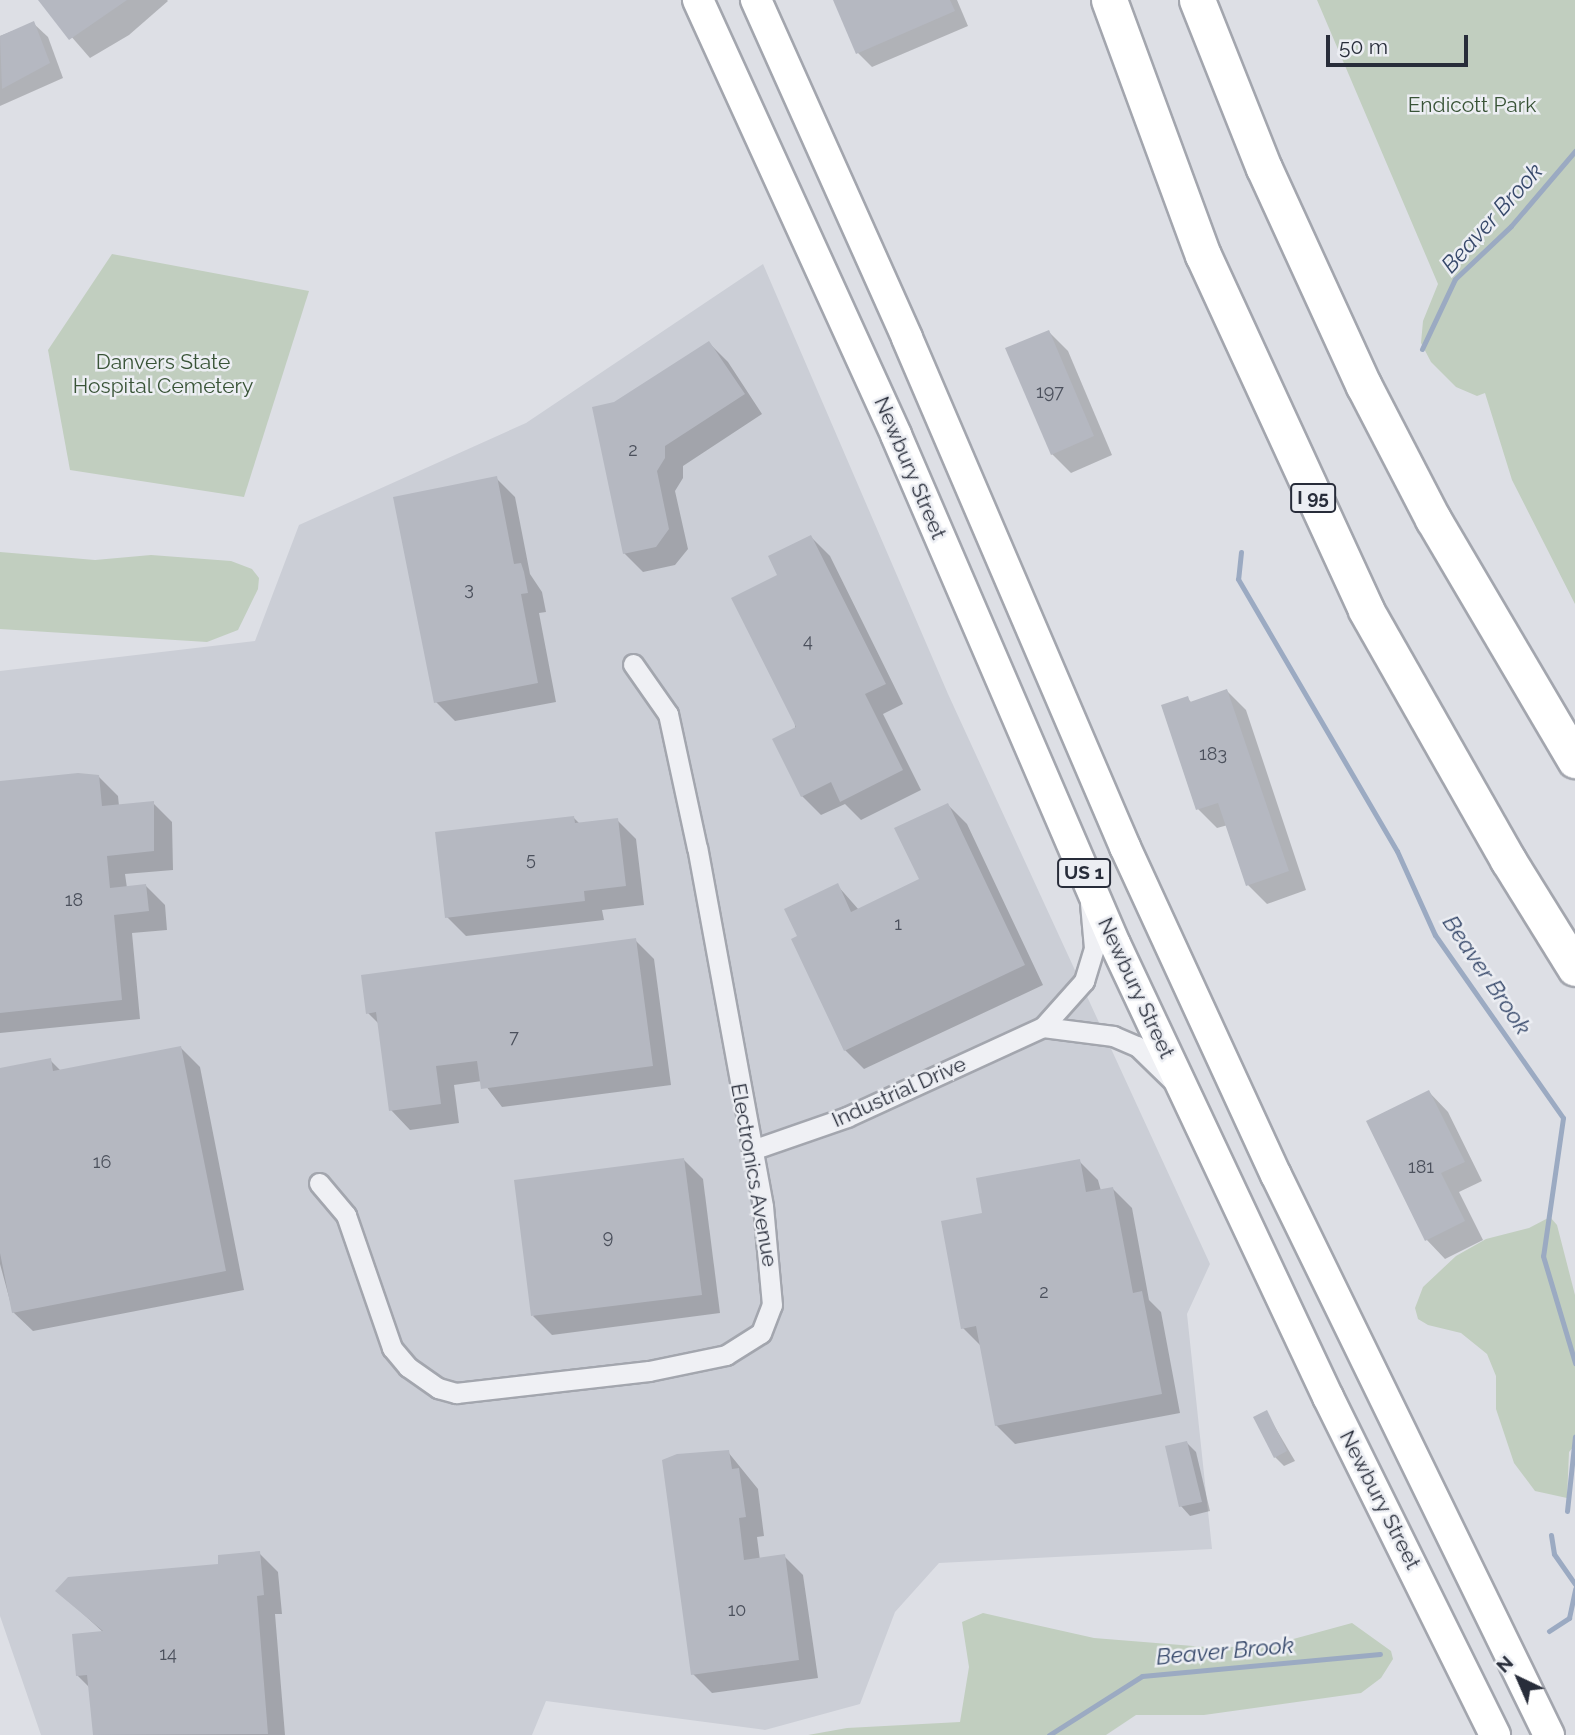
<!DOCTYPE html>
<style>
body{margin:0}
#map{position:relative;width:1575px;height:1735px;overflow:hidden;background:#dddfe5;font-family:Raleway,sans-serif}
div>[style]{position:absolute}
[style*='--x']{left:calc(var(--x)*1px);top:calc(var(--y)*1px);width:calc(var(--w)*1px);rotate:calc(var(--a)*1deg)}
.built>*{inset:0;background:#cbced6}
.green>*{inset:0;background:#c1cebf}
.shadow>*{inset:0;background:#0003}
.stream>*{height:5px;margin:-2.5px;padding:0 2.5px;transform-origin:2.5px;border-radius:2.5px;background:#9baac2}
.building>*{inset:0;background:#b5b8c1}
.roads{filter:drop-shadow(2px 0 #a3a6ae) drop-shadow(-2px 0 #a3a6ae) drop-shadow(0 2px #a3a6ae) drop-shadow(0 -2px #a3a6ae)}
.minor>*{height:19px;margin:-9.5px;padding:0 9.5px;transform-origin:9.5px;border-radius:9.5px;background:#eff0f4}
.primary>*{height:30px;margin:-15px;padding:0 15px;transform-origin:15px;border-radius:15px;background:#fff}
.motorway>*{height:35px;margin:-17.5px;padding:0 17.5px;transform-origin:17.5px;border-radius:17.5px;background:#fff}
span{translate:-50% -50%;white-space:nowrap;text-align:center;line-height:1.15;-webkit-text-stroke:5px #eceef3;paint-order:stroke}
.number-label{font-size:18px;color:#4b505c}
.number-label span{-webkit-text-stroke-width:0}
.shield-label span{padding:2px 5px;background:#eceef3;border:2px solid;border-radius:5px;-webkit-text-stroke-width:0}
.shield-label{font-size:19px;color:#282d3a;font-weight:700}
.park-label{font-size:21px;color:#395437}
.street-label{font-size:21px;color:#282d3a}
.water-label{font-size:23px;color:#36486a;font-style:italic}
.north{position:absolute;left:1484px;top:1644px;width:70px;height:70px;-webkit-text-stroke:5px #eceef3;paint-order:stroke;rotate:316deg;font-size:19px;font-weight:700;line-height:28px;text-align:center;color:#282d3a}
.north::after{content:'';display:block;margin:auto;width:24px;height:32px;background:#282d3a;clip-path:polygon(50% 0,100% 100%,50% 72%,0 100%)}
.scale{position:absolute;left:1326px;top:35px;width:142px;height:32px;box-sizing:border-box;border:4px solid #282d3a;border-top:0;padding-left:9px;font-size:21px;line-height:24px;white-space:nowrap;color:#282d3a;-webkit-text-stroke:5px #eceef3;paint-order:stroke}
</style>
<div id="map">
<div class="built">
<div style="clip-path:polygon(763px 264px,948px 694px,1210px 1264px,1187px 1314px,1212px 1549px,939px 1563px,895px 1612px,860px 1704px,765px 1730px,546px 1701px,532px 1735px,41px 1735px,0 1616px,0 671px,255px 641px,299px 525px,526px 423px)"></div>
</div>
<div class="green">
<div style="clip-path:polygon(1317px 0,1575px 0,1575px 604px,1512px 480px,1485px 393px,1477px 396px,1456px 387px,1431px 362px,1421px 343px,1423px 321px,1438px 284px)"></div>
<div style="clip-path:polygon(112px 254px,309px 291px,244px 497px,70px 470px,48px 350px)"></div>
<div style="clip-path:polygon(0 552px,95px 560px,151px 555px,231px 561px,252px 569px,259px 578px,258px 589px,238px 630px,207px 642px,0 629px)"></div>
<div style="clip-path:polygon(1550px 1217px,1557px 1225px,1575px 1295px,1575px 1445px,1569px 1452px,1567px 1498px,1535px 1491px,1514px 1463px,1496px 1409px,1496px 1376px,1487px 1354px,1461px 1333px,1428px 1325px,1418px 1319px,1415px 1308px,1423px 1287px,1456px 1256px,1486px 1239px,1529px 1228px)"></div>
<div style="clip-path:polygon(983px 1613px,1094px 1638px,1218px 1648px,1275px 1644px,1352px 1623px,1391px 1651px,1393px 1659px,1381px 1678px,1361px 1693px,1204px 1715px,1136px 1715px,1106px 1735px,808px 1735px,847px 1728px,960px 1722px,969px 1667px,962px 1622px)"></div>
</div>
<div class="shadow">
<div style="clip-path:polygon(47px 0,167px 0,168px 1px,129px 35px,90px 58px,43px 4px)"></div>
<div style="clip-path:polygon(835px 0,957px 0,968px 26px,872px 67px,858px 53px)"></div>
<div style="clip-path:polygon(33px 23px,48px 37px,63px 78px,0 106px,0 36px)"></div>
<div style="clip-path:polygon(1049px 332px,1068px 351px,1112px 455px,1071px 473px,1052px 454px)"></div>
<div style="clip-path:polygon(709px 343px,728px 362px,762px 414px,683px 466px,683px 478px,675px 491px,688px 549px,675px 565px,643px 572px,624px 553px,615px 404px)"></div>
<div style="clip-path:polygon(496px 478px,515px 497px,530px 574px,542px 592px,546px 612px,539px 613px,556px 702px,455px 721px,436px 702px)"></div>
<div style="clip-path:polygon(811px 537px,830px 556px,903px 704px,883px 714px,921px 790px,861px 820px,845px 804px,821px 815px,802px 796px,780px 576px)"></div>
<div style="clip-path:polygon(1227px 691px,1246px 710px,1306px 890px,1267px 904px,1248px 885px,1228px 825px,1217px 828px,1198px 809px,1187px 698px,1192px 703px)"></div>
<div style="clip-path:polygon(99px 777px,118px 796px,119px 806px,153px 803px,172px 822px,173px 870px,125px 874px,127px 888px,146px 886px,165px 905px,167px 930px,132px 933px,140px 1019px,0 1033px,0 785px)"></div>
<div style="clip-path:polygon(948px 805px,967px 824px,1043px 985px,864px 1069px,845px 1050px,799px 937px,837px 885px,859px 910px,921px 880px)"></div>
<div style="clip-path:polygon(573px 817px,580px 824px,617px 820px,636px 839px,644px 905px,602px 910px,604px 920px,466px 936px,447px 917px)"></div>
<div style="clip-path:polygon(635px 940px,654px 959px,671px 1085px,502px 1107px,482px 1081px,454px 1085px,459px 1123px,410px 1130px,391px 1110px,379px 1024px,368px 1013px)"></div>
<div style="clip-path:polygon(181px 1048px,200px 1067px,244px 1290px,33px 1331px,13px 1312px,0 1264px,0 1070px,50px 1060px,61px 1071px)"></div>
<div style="clip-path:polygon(1429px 1092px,1448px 1112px,1482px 1181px,1459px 1192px,1483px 1240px,1445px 1259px,1426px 1239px)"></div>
<div style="clip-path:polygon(684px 1160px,703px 1179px,720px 1313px,552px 1335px,533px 1316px)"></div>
<div style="clip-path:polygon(1079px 1161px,1098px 1180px,1101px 1191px,1113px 1189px,1132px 1208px,1149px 1300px,1161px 1312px,1180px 1413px,1015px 1444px,996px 1425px,981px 1346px,963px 1328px,984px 1214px)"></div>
<div style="clip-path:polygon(1266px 1412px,1295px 1461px,1284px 1466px,1275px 1457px)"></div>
<div style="clip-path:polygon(1187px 1443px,1196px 1452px,1210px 1511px,1190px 1516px,1181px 1506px)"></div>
<div style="clip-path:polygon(728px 1452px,758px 1489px,764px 1536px,757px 1537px,760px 1560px,784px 1556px,803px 1575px,818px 1678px,712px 1693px,693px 1674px)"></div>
<div style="clip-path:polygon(259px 1553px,278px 1572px,282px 1614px,275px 1614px,285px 1735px,94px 1735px,90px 1688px,77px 1675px,104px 1633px,58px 1591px,220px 1566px)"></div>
</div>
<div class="stream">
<div style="--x:1422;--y:349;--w:77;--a:-64.8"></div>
<div style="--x:1455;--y:279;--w:77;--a:-43.4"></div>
<div style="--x:1511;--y:226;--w:99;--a:-49.5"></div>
<div style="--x:1241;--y:552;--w:27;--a:96"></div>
<div style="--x:1238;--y:579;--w:315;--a:59.7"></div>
<div style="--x:1397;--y:851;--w:92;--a:65.7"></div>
<div style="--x:1435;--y:935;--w:223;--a:55"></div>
<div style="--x:1563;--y:1118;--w:139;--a:98.2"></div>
<div style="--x:1543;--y:1256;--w:112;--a:73.3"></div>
<div style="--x:1567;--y:1511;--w:75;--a:-83.9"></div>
<div style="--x:1551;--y:1535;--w:19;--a:81"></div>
<div style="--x:1554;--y:1554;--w:37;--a:55"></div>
<div style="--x:1549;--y:1631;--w:24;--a:-33"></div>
<div style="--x:1569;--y:1618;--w:30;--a:-78"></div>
<div style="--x:1049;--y:1735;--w:110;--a:-32.4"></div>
<div style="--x:1142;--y:1676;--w:239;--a:-5.3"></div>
</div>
<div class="building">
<div style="clip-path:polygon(38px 0,127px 0,69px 40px)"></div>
<div style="clip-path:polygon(833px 0,950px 0,955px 11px,856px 54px)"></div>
<div style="clip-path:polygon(34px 21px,50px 63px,2px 89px,0 36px)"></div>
<div style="clip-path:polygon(1049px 330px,1094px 436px,1051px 455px,1005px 348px)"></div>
<div style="clip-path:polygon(709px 341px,745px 394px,665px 446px,665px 458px,657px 471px,669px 529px,656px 547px,623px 554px,592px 407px,614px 402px)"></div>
<div style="clip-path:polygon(497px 476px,514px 564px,521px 563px,524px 572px,528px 593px,521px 594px,538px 683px,434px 703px,393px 497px)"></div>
<div style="clip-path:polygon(811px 535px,886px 684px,865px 694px,903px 770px,840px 802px,831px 782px,801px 797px,772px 739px,796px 727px,731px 598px,777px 575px,768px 556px)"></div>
<div style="clip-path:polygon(1227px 689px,1289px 871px,1246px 886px,1218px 803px,1196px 810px,1161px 705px,1188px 696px,1190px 702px)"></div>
<div style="clip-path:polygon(78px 773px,99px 775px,102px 806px,154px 801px,154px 851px,107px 856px,110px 888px,146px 884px,149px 911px,114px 915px,122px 1000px,0 1013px,0 781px)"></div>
<div style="clip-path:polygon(948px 803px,1025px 965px,844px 1051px,791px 939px,797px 936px,784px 909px,838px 883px,851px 912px,919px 879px,894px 828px)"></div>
<div style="clip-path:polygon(574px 816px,575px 823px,618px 818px,626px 886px,584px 891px,585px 901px,445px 918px,435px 832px)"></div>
<div style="clip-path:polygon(636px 938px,653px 1066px,481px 1089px,477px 1061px,436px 1066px,441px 1104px,389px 1111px,376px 1012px,366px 1014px,361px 975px)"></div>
<div style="clip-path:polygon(181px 1046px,226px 1271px,12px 1313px,0 1253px,0 1068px,51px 1058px,53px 1071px)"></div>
<div style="clip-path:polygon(1429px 1090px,1465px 1162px,1441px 1173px,1465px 1221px,1425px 1241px,1366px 1121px)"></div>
<div style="clip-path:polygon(684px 1158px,702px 1295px,531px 1316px,514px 1180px)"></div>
<div style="clip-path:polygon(1080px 1159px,1086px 1192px,1113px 1187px,1133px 1293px,1142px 1291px,1162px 1394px,995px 1426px,976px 1326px,961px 1329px,941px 1221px,982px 1213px,976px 1178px)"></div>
<div style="clip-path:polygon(1267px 1410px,1287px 1451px,1274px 1458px,1253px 1417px)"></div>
<div style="clip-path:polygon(1187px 1441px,1202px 1502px,1179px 1507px,1165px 1446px)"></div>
<div style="clip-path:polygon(729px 1450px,732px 1469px,739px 1468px,746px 1517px,739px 1518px,744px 1560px,785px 1554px,799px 1660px,691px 1675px,662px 1460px,677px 1454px)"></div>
<div style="clip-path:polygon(260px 1551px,264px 1595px,257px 1596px,268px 1734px,93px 1735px,87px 1675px,76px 1676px,72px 1634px,103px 1631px,55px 1591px,68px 1577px,218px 1564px,218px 1555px)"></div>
</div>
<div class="roads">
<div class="minor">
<div style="--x:1043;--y:1027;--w:71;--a:7.3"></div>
<div style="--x:1113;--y:1036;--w:26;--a:23"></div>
<div style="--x:1137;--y:1046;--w:49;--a:44.2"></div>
<div style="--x:752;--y:1150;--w:101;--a:-19.2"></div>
<div style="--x:847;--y:1117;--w:216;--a:-24.7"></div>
<div style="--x:1043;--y:1027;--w:62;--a:-48.3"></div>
<div style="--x:1084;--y:981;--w:34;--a:-73"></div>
<div style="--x:1094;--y:948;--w:45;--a:-95.1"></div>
<div style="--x:319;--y:1183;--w:42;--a:49.8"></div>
<div style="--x:346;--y:1215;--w:141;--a:70.9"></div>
<div style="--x:392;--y:1348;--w:25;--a:50"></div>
<div style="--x:408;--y:1367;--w:37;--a:35"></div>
<div style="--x:438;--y:1388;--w:19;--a:16"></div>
<div style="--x:456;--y:1393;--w:194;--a:-6.5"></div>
<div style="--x:649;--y:1371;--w:79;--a:-11.7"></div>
<div style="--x:726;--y:1355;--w:41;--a:-32.2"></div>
<div style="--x:761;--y:1333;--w:30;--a:-69"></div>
<div style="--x:772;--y:1305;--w:99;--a:-95.2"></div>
<div style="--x:763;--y:1206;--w:364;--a:-100.4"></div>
<div style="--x:697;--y:848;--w:137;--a:-102.2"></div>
<div style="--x:668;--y:714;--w:61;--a:-125"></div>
</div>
<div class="primary">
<div style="--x:698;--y:0;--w:478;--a:65.5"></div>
<div style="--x:896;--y:435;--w:554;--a:66.72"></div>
<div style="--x:1115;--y:944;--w:501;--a:64.82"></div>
<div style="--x:1328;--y:1397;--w:377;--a:63.7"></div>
<div style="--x:756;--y:0;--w:370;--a:65.9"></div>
<div style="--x:907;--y:338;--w:554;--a:66.81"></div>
<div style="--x:1125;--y:847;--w:361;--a:65.3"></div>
<div style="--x:1276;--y:1175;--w:623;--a:64.01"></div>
</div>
<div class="motorway">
<div style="--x:1109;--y:0;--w:272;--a:69.8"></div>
<div style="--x:1203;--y:255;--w:391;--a:65.3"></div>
<div style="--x:1366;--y:610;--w:288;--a:60.4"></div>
<div style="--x:1508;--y:860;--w:127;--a:58.2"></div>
<div style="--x:1197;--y:0;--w:181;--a:68.3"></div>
<div style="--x:1264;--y:168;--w:240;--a:65.4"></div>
<div style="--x:1364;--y:386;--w:150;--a:62.6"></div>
<div style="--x:1433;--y:519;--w:280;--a:59.5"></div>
</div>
</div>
<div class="number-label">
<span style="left:1050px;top:392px">197</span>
<span style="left:633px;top:450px">2</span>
<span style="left:469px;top:589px">3</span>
<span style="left:808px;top:641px">4</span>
<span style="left:1213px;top:754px">183</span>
<span style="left:531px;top:859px">5</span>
<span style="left:74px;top:900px">18</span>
<span style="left:898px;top:924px">1</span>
<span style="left:514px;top:1037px">7</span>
<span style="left:102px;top:1162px">16</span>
<span style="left:1421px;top:1167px">181</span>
<span style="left:608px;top:1237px">9</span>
<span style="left:1044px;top:1292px">2</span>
<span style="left:737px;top:1610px">10</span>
<span style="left:168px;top:1654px">14</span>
</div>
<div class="shield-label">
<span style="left:1313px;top:498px">I 95</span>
<span style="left:1084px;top:873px">US 1</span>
</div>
<div class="park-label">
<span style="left:1472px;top:105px">Endicott Park</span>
<span style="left:163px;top:374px">Danvers State<br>Hospital Cemetery</span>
</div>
<div class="street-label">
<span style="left:910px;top:468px;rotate:67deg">Newbury Street</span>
<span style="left:1136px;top:988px;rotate:65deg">Newbury Street</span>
<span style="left:899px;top:1092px;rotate:-24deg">Industrial Drive</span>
<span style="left:754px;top:1175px;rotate:80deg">Electronics Avenue</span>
<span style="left:1380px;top:1500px;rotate:63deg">Newbury Street</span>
</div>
<div class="water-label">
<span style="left:1492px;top:218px;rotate:-48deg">Beaver Brook</span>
<span style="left:1487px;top:975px;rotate:56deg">Beaver Brook</span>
<span style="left:1225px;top:1651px;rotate:-5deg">Beaver Brook</span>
</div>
<div class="north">N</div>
<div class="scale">50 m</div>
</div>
